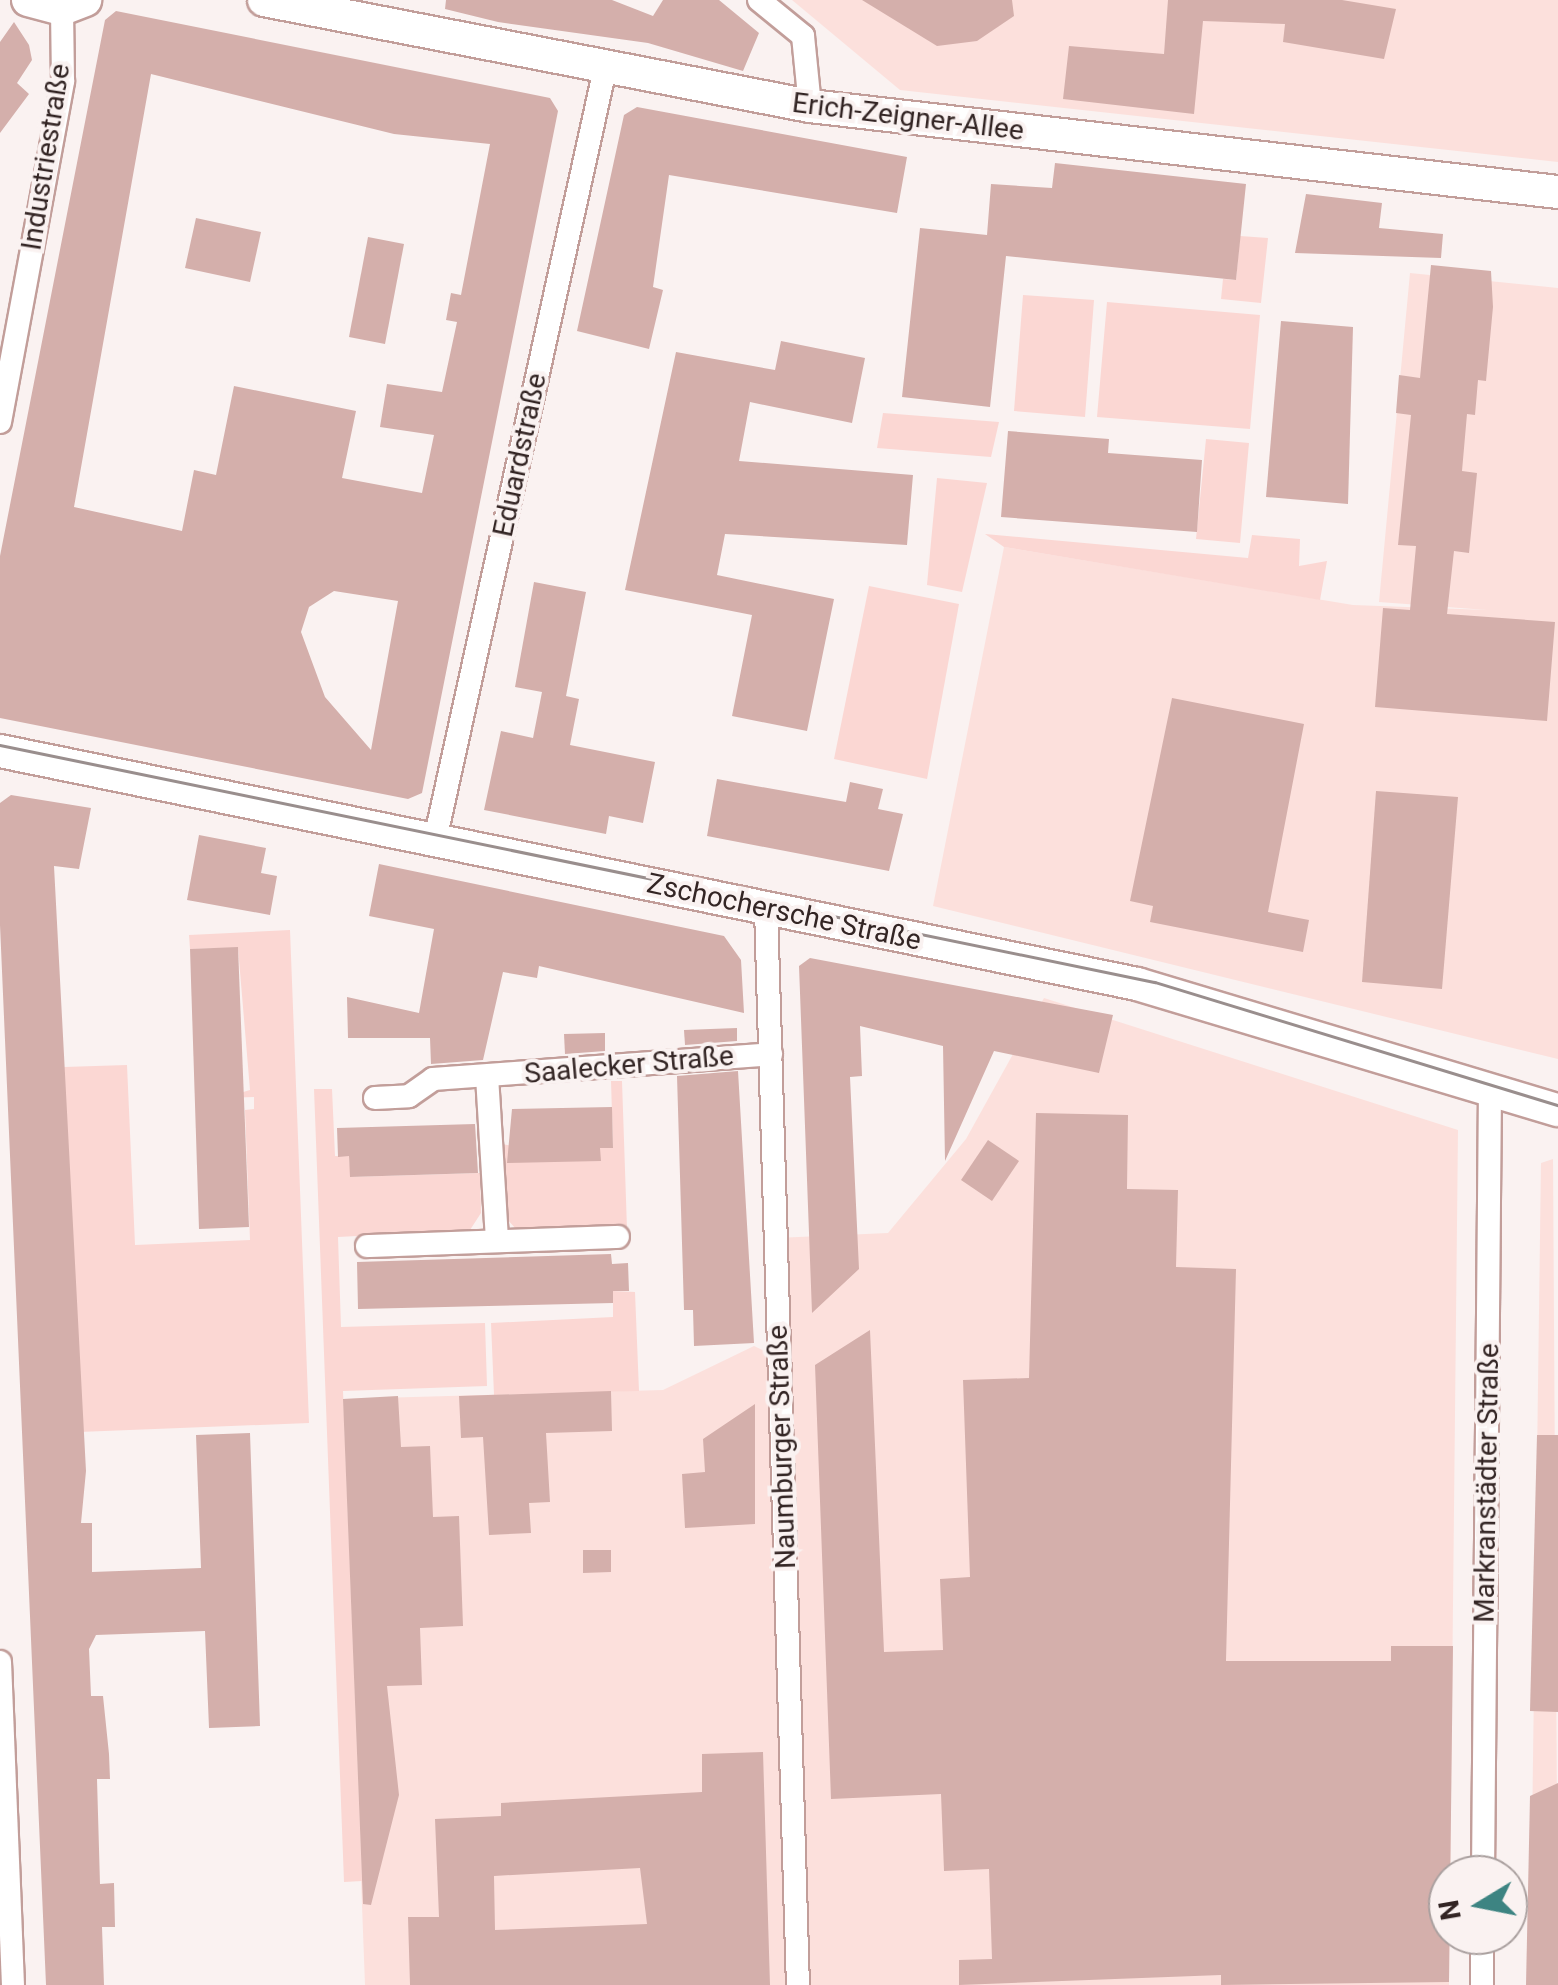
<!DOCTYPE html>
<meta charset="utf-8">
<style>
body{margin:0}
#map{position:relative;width:1558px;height:1985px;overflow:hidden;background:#faf2f1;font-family:Roboto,sans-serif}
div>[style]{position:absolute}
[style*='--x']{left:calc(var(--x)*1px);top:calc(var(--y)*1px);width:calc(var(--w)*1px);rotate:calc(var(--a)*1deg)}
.built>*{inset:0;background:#fce0dc}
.green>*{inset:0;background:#fbd7d3}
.building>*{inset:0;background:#d4afab}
.roads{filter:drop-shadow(2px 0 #c29e9a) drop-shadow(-2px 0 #c29e9a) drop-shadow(0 2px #c29e9a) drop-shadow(0 -2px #c29e9a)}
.street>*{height:22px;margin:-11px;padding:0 11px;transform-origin:11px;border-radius:11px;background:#fff}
.secondary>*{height:32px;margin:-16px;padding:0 16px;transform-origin:16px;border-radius:16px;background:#fff}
.tram>*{height:2.5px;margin:-1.25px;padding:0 1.25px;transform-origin:1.25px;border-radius:1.25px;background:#998e8d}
span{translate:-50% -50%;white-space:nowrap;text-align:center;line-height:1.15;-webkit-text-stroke:8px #faf2f1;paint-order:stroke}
.street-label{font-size:28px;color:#332524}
.north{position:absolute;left:1428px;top:1855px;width:100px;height:100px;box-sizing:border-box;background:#faf2f1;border:2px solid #aaa09f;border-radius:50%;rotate:260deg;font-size:28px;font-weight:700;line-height:40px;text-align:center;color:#332524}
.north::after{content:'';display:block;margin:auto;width:35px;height:45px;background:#3d8482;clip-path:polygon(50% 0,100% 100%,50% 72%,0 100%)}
</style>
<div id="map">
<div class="built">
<div style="clip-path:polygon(792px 0,1558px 0,1558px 162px,900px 90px)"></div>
<div style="clip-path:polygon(1410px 273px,1558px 288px,1558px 1059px,933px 906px,1004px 547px,1353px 605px,1487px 610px,1379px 602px)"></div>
<div style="clip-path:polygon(1044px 998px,1458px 1130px,1449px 1985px,365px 1985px,343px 1399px,663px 1390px,754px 1346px,779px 1358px,776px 1238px,888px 1233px,966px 1139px)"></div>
<div style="clip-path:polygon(1553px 1159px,1558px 1985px,1530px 1985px,1541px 1163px)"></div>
</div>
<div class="green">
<div style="clip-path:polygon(1240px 236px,1268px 238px,1261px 303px,1221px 299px,1223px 279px,1236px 280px)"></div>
<div style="clip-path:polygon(1023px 295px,1094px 300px,1085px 417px,1014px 411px)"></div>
<div style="clip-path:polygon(1107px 302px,1260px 315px,1250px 429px,1097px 417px)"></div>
<div style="clip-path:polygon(883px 413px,999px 422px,991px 457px,877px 448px)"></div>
<div style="clip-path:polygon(1206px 439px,1249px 443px,1240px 543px,1196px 539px)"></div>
<div style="clip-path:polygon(937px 478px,987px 483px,962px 592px,927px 585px)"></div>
<div style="clip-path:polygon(985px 534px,1248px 558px,1252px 535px,1300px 539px,1299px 566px,1327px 561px,1320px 600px,1004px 547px)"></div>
<div style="clip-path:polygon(869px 586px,959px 604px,927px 779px,834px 759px)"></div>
<div style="clip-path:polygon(290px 930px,309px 1423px,79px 1432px,64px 1067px,127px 1065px,135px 1245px,250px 1240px,245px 1110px,254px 1109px,254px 1097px,223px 1098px,250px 1090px,238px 948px,190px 949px,189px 935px)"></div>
<div style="clip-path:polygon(611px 1081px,622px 1081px,627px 1229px,517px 1230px,506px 1218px,502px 1144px,600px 1161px,600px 1148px,613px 1147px)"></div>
<div style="clip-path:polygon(314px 1089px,332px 1089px,335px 1156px,349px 1156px,351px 1177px,480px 1173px,481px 1213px,470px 1230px,338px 1237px,341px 1327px,485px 1323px,487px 1386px,343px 1391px,362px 1881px,344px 1882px)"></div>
<div style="clip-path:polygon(613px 1291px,635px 1292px,639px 1391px,494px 1395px,491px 1323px,613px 1317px)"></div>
</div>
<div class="building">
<div style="clip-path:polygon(446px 0,612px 0,653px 16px,663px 0,719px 0,759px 33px,743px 71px,648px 43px,498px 22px,445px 9px)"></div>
<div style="clip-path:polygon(862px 0,1012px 0,1014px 16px,977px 41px,937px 46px)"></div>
<div style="clip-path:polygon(1168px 0,1342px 0,1396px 9px,1384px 59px,1283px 42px,1285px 24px,1203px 21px,1194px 114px,1063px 99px,1069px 46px,1164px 54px)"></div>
<div style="clip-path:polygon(evenodd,116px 11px,550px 98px,558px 111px,422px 793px,408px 799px,0 718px,0 556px,105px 20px,116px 11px,151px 74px,394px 134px,490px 144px,461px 295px,451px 293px,446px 320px,457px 322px,442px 392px,387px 384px,380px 427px,434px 435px,422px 493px,342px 478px,356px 411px,234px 386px,216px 475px,194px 470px,182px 531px,74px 507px,151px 74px,116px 11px,334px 591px,398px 601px,371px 750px,325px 697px,301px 632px,309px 607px,334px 591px)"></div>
<div style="clip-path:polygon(14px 22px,29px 45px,32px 60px,17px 83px,29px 94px,0 133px,0 42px)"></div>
<div style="clip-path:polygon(637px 107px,907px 157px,897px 213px,669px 175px,653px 287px,663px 290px,649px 349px,577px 331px,624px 115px)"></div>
<div style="clip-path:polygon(1055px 163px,1246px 184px,1236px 280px,1006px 256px,990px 407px,902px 397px,920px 228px,987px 235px,991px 184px,1052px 188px)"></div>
<div style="clip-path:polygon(1306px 194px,1382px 203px,1379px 228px,1443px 234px,1441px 258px,1295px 253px)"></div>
<div style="clip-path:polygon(196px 218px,261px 232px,250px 282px,185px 268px)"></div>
<div style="clip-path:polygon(368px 237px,404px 244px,385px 344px,349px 337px)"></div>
<div style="clip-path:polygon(1431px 265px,1491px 271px,1493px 307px,1486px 381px,1478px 380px,1475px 415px,1467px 414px,1462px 471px,1477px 473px,1469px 553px,1454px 551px,1447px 614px,1555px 622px,1547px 721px,1375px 707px,1383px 608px,1410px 610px,1416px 546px,1398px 545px,1411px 415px,1396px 413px,1399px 375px,1420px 378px)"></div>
<div style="clip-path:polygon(1281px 321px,1353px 327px,1348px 504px,1266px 497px)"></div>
<div style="clip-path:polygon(781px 341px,865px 358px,852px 423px,750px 402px,739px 461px,913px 475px,907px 545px,725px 534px,717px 575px,834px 599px,807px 731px,732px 716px,752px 615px,625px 590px,676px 352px,775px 370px)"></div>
<div style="clip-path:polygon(1008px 431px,1109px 439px,1108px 453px,1202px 460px,1197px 532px,1001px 517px)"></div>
<div style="clip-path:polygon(534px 582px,586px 592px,566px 696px,579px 699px,570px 745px,655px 762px,643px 823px,609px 816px,606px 834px,484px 810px,501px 731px,533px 738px,542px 692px,515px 687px)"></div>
<div style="clip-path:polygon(1172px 698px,1304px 724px,1268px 912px,1309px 920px,1303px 952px,1150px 922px,1153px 906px,1130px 901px)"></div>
<div style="clip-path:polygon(717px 779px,846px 802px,850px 782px,883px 789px,878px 809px,903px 814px,889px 871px,707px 836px)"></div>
<div style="clip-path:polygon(1376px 791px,1458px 797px,1442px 989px,1362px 982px)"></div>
<div style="clip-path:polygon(11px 795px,91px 808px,79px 869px,54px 866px,86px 1471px,81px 1523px,92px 1523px,92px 1572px,201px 1568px,196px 1435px,250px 1433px,260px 1726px,209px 1728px,205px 1631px,96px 1635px,89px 1649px,91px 1696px,103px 1696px,109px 1754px,110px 1779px,97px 1779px,100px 1884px,114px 1883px,115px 1927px,102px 1927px,104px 1985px,46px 1985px,0 925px,0 803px)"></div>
<div style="clip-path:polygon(199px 835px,266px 848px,261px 873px,277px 876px,270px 915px,187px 900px)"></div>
<div style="clip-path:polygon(379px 864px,724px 936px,741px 960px,744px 1013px,539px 966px,537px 978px,503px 972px,483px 1060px,431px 1064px,430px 1038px,348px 1038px,347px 997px,419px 1013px,434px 929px,369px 916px)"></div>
<div style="clip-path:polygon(238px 947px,249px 1227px,199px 1229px,190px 949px)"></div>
<div style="clip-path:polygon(810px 958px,1113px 1015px,1099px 1073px,994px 1051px,945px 1161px,943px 1046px,860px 1026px,862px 1076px,850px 1077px,859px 1269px,812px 1313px,799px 966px)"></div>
<div style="clip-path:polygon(737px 1028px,737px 1041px,685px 1045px,684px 1030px)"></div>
<div style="clip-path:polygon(605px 1033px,605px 1051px,565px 1054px,564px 1034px)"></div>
<div style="clip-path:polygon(738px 1071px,754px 1343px,694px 1346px,693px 1310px,684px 1310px,677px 1076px)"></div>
<div style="clip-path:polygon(612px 1107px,613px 1148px,600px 1148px,601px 1161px,507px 1163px,512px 1109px)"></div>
<div style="clip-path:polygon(1036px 1113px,1128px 1115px,1127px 1189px,1178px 1190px,1176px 1267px,1236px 1269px,1226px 1661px,1391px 1661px,1391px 1646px,1453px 1646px,1449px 1982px,1221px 1985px,1221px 1975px,959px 1985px,959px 1960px,992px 1959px,989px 1869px,944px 1871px,941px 1794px,831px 1799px,815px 1365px,870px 1330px,884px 1652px,943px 1650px,940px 1579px,970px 1577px,963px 1380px,1029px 1378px)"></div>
<div style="clip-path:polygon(475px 1124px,478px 1173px,350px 1177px,349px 1156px,338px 1157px,337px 1128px)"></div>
<div style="clip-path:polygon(988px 1140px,1019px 1161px,992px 1201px,961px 1180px)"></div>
<div style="clip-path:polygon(611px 1254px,612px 1264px,628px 1263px,629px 1291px,613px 1291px,613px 1303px,358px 1309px,357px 1262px)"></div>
<div style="clip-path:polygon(611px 1391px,612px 1431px,546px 1433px,550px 1502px,529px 1503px,531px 1533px,489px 1535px,483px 1437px,461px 1438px,459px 1396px)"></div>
<div style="clip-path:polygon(398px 1396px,401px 1447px,430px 1446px,433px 1517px,459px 1516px,463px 1626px,420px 1628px,422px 1685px,387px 1686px,399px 1795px,371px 1905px,363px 1904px,343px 1399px)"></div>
<div style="clip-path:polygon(755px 1404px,755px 1524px,685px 1528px,682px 1474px,705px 1472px,703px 1439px)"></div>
<div style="clip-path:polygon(1537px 1435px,1558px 1435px,1558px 1712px,1530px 1711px)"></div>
<div style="clip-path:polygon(583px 1550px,611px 1550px,611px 1572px,583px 1573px)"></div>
<div style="clip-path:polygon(evenodd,763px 1752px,770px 1985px,410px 1985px,408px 1917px,439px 1917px,435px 1819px,501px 1816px,501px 1803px,702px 1792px,702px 1754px,763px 1752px,640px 1868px,647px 1924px,495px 1930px,494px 1876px,640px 1868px)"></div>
<div style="clip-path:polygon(1558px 1783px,1558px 1985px,1526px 1985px,1530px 1796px)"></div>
</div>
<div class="roads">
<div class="street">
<div style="--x:759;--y:0;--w:57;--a:39.3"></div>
<div style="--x:803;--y:36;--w:70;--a:84.3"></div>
<div style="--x:0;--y:422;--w:347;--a:-79.5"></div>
<div style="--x:63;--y:81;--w:72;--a:-90.8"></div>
<div style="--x:435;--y:840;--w:790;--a:-77.57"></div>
<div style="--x:766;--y:909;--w:1076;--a:88.3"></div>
<div style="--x:487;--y:1076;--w:163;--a:86.5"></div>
<div style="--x:375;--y:1098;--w:34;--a:-3"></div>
<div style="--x:409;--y:1096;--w:29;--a:-35"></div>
<div style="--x:433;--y:1079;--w:339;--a:-4.2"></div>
<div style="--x:367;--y:1246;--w:251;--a:-2.1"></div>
<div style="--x:0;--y:1662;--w:323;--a:87.7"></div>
<div style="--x:1483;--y:1875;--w:785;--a:-89.49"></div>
<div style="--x:1482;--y:1985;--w:50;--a:-90"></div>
</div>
<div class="secondary">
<div style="--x:28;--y:0;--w:35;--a:15"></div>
<div style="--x:62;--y:9;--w:25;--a:-21"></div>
<div style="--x:264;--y:0;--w:556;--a:10.99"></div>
<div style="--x:810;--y:106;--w:753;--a:6.56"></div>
<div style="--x:0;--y:751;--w:1161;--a:11.58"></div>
<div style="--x:1137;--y:984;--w:439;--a:16.7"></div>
</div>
</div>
<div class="tram">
<div style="--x:0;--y:745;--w:1179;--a:11.6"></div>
<div style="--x:1155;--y:982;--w:421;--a:17"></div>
</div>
<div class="street-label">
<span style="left:908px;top:117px;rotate:7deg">Erich-Zeigner-Allee</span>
<span style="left:46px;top:157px;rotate:-81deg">Industriestraße</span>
<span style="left:520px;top:455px;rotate:-78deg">Eduardstraße</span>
<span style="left:784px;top:912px;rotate:12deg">Zschochersche Straße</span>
<span style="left:629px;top:1065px;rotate:-5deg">Saalecker Straße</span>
<span style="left:782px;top:1447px;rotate:-92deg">Naumburger Straße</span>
<span style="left:1487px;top:1483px;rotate:-89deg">Markranstädter Straße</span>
</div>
<div class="north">N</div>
</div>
